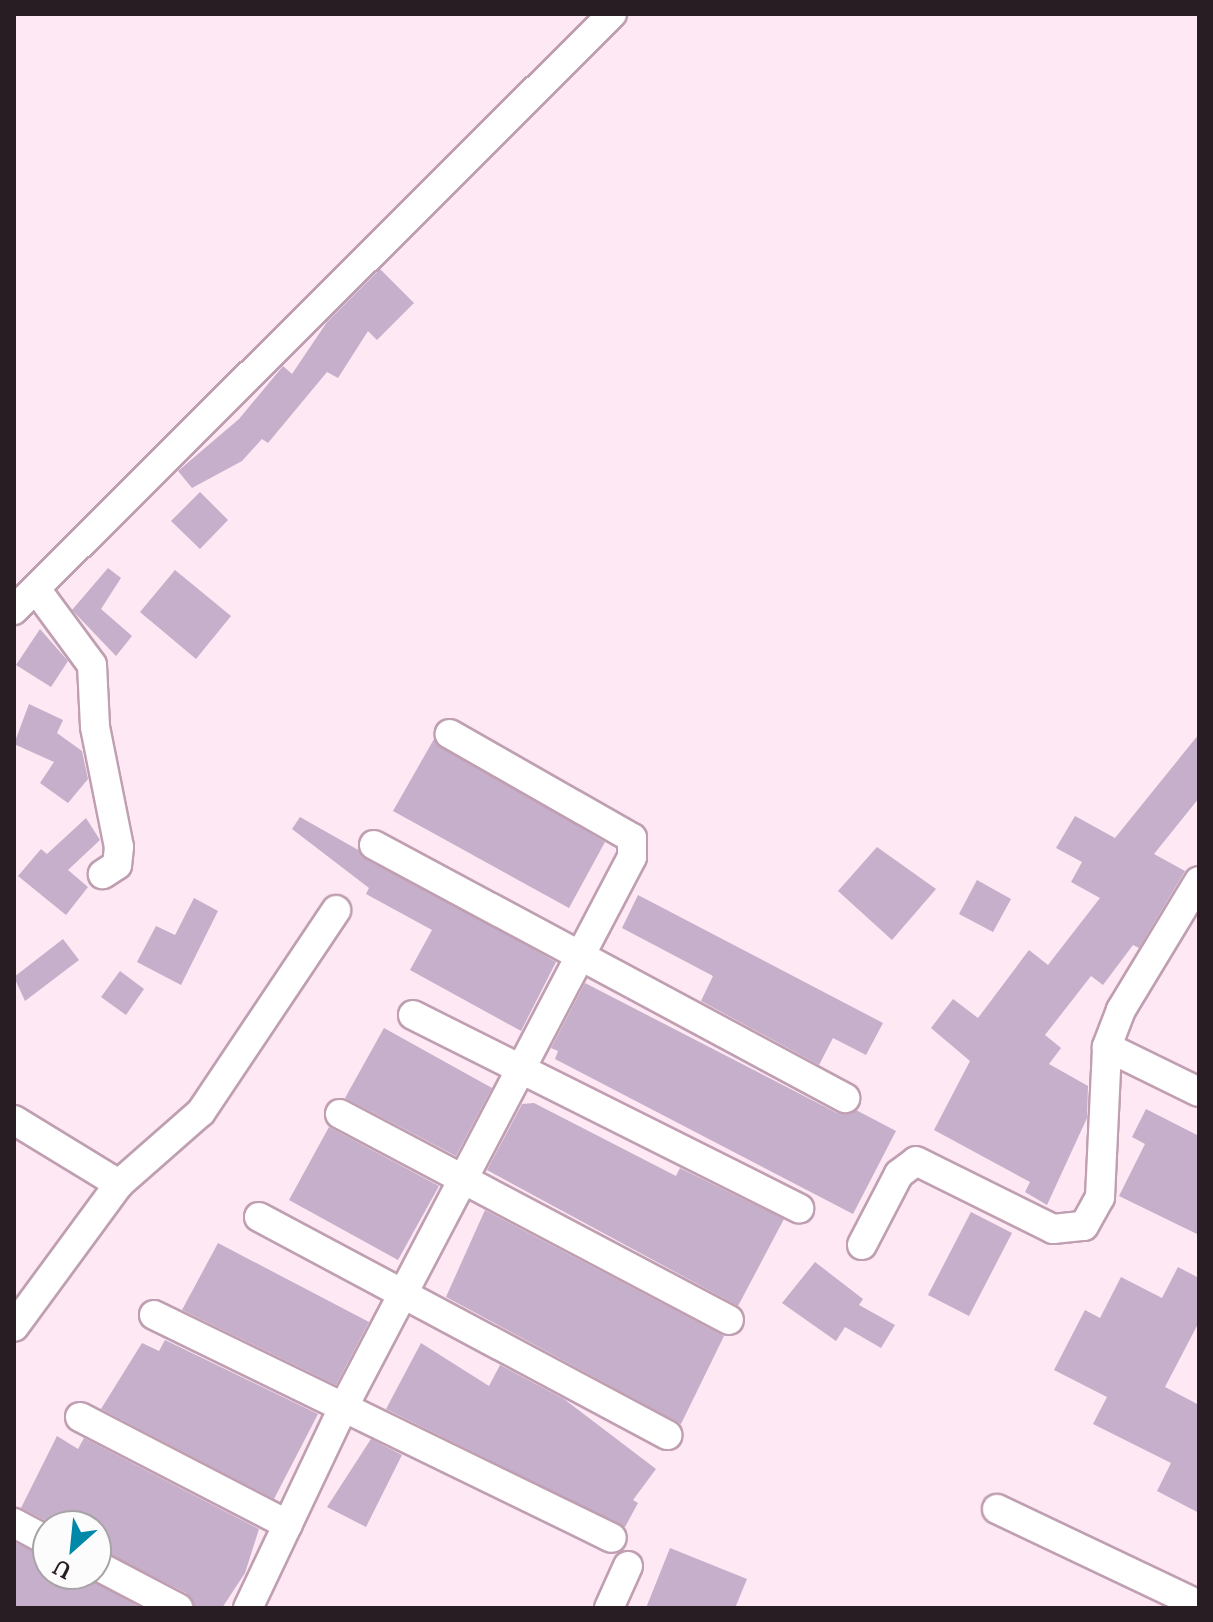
<!DOCTYPE html>
<style>
body{margin:0}
#map{position:relative;width:1213px;height:1622px;overflow:hidden;background:#fde8f3;font-family:Lora,serif}
div>[style]{position:absolute}
[style*='--x']{left:calc(var(--x)*1px);top:calc(var(--y)*1px);width:calc(var(--w)*1px);rotate:calc(var(--a)*1deg)}
.building>*{inset:0;background:#c5afca}
.roads{filter:drop-shadow(2px 0 #bf9fb1) drop-shadow(-2px 0 #bf9fb1) drop-shadow(0 2px #bf9fb1) drop-shadow(0 -2px #bf9fb1)}
.street>*{height:28px;margin:-14px;padding:0 14px;transform-origin:14px;border-radius:14px;background:#fff}
span{translate:-50% -50%;white-space:nowrap;text-align:center;line-height:1.15;-webkit-text-stroke:6px #fcfcfc;paint-order:stroke}
.frame{position:absolute;inset:0;border:16px solid #291d24;pointer-events:none}
.north{position:absolute;left:32px;top:1510px;width:80px;height:80px;box-sizing:border-box;background:#fcfcfc;border:2px solid #a8a3a6;border-radius:50%;rotate:207deg;font-size:22px;font-weight:700;line-height:32px;text-align:center;color:#291d24}
.north::after{content:'';display:block;margin:auto;width:28px;height:36px;background:#0088a8;clip-path:polygon(50% 0,100% 100%,50% 72%,0 100%)}
</style>
<div id="map">
<div class="building">
<div style="clip-path:polygon(380px 269px,414px 303px,377px 340px,368px 331px,338px 378px,327px 372px,268px 443px,262px 439px,242px 461px,192px 488px,178px 471px,239px 419px,283px 366px,292px 374px,327px 322px)"></div>
<div style="clip-path:polygon(200px 492px,228px 520px,200px 549px,171px 521px)"></div>
<div style="clip-path:polygon(108px 568px,121px 578px,101px 609px,132px 636px,116px 656px,72px 610px)"></div>
<div style="clip-path:polygon(175px 570px,231px 616px,196px 659px,140px 612px)"></div>
<div style="clip-path:polygon(40px 629px,68px 661px,51px 687px,16px 665px)"></div>
<div style="clip-path:polygon(29px 704px,63px 720px,57px 733px,82px 751px,88px 779px,68px 803px,40px 783px,54px 762px,14px 744px)"></div>
<div style="clip-path:polygon(1199px 734px,1199px 798px,1154px 854px,1185px 871px,1139px 948px,1133px 945px,1103px 985px,1091px 976px,1045px 1035px,1061px 1048px,1049px 1064px,1088px 1086px,1087px 1118px,1047px 1205px,1025px 1192px,1030px 1182px,934px 1130px,970px 1061px,931px 1028px,953px 999px,978px 1018px,1029px 950px,1048px 965px,1100px 898px,1071px 882px,1082px 862px,1056px 848px,1075px 816px,1115px 838px)"></div>
<div style="clip-path:polygon(434px 739px,605px 842px,569px 908px,393px 811px)"></div>
<div style="clip-path:polygon(300px 817px,556px 962px,521px 1031px,410px 970px,432px 930px,366px 894px,369px 888px,292px 829px)"></div>
<div style="clip-path:polygon(86px 818px,100px 840px,68px 870px,88px 887px,66px 915px,18px 876px,41px 849px,47px 854px)"></div>
<div style="clip-path:polygon(877px 847px,936px 889px,892px 940px,838px 891px)"></div>
<div style="clip-path:polygon(977px 880px,1011px 899px,993px 932px,959px 914px)"></div>
<div style="clip-path:polygon(638px 895px,883px 1023px,866px 1055px,833px 1038px,819px 1065px,701px 1001px,713px 976px,622px 928px)"></div>
<div style="clip-path:polygon(194px 898px,218px 911px,181px 985px,137px 962px,156px 926px,175px 935px)"></div>
<div style="clip-path:polygon(63px 939px,79px 960px,25px 1001px,14px 977px)"></div>
<div style="clip-path:polygon(120px 971px,144px 989px,126px 1015px,101px 997px)"></div>
<div style="clip-path:polygon(585px 983px,837px 1113px,856px 1110px,896px 1131px,853px 1214px,555px 1059px,558px 1051px,551px 1048px)"></div>
<div style="clip-path:polygon(384px 1028px,492px 1088px,456px 1156px,345px 1098px)"></div>
<div style="clip-path:polygon(534px 1103px,676px 1176px,680px 1168px,784px 1219px,738px 1306px,487px 1170px,522px 1104px)"></div>
<div style="clip-path:polygon(1146px 1109px,1199px 1136px,1199px 1235px,1119px 1196px,1145px 1144px,1132px 1137px)"></div>
<div style="clip-path:polygon(329px 1127px,439px 1186px,398px 1260px,289px 1200px)"></div>
<div style="clip-path:polygon(485px 1210px,724px 1336px,681px 1424px,446px 1297px)"></div>
<div style="clip-path:polygon(971px 1212px,1012px 1233px,969px 1316px,928px 1295px)"></div>
<div style="clip-path:polygon(218px 1243px,369px 1322px,336px 1385px,182px 1310px)"></div>
<div style="clip-path:polygon(815px 1262px,863px 1299px,859px 1305px,895px 1325px,881px 1348px,845px 1327px,836px 1341px,782px 1303px)"></div>
<div style="clip-path:polygon(1178px 1267px,1199px 1278px,1199px 1322px,1165px 1387px,1199px 1405px,1199px 1513px,1157px 1491px,1171px 1463px,1093px 1424px,1107px 1397px,1054px 1370px,1085px 1310px,1100px 1318px,1121px 1277px,1162px 1298px)"></div>
<div style="clip-path:polygon(165px 1340px,318px 1414px,274px 1499px,101px 1409px,142px 1343px,159px 1351px)"></div>
<div style="clip-path:polygon(421px 1343px,489px 1386px,500px 1365px,564px 1399px,656px 1469px,633px 1500px,638px 1503px,625px 1527px,386px 1409px)"></div>
<div style="clip-path:polygon(57px 1436px,78px 1449px,84px 1438px,259px 1529px,245px 1573px,222px 1608px,195px 1608px,186px 1593px,96px 1548px,96px 1526px,56px 1526px,21px 1508px)"></div>
<div style="clip-path:polygon(371px 1439px,402px 1455px,366px 1527px,327px 1507px)"></div>
<div style="clip-path:polygon(14px 1542px,48px 1558px,48px 1574px,82px 1574px,141px 1608px,14px 1608px)"></div>
<div style="clip-path:polygon(670px 1548px,747px 1579px,735px 1608px,646px 1608px)"></div>
</div>
<div class="roads">
<div class="street">
<div style="--x:36;--y:589;--w:94;--a:53.6"></div>
<div style="--x:92;--y:665;--w:62;--a:87.2"></div>
<div style="--x:95;--y:727;--w:122;--a:78.7"></div>
<div style="--x:119;--y:847;--w:18;--a:96"></div>
<div style="--x:117;--y:865;--w:17;--a:147"></div>
<div style="--x:14;--y:610;--w:844;--a:-44.9"></div>
<div style="--x:374;--y:845;--w:535;--a:28.24"></div>
<div style="--x:1199;--y:881;--w:151;--a:121.2"></div>
<div style="--x:1121;--y:1010;--w:40;--a:111"></div>
<div style="--x:1107;--y:1047;--w:102;--a:26.1"></div>
<div style="--x:413;--y:1015;--w:432;--a:26.6"></div>
<div style="--x:340;--y:1114;--w:440;--a:27.9"></div>
<div style="--x:14;--y:1120;--w:123;--a:31.4"></div>
<div style="--x:119;--y:1184;--w:177;--a:126.3"></div>
<div style="--x:119;--y:1184;--w:109;--a:-41.3"></div>
<div style="--x:201;--y:1112;--w:243;--a:-56.2"></div>
<div style="--x:259;--y:1217;--w:463;--a:28.1"></div>
<div style="--x:862;--y:1245;--w:80;--a:-62.5"></div>
<div style="--x:899;--y:1174;--w:21;--a:-37"></div>
<div style="--x:916;--y:1161;--w:153;--a:26.4"></div>
<div style="--x:1053;--y:1229;--w:31;--a:-6"></div>
<div style="--x:1084;--y:1226;--w:33;--a:-61"></div>
<div style="--x:1100;--y:1197;--w:150;--a:-87.3"></div>
<div style="--x:154;--y:1315;--w:509;--a:25.96"></div>
<div style="--x:80;--y:1417;--w:234;--a:27.4"></div>
<div style="--x:997;--y:1509;--w:224;--a:25.4"></div>
<div style="--x:14;--y:1523;--w:38;--a:28"></div>
<div style="--x:96;--y:1565;--w:93;--a:27.7"></div>
<div style="--x:248;--y:1608;--w:221;--a:-64.6"></div>
<div style="--x:343;--y:1408;--w:622;--a:-62.32"></div>
<div style="--x:632;--y:857;--w:19;--a:-90"></div>
<div style="--x:632;--y:838;--w:210;--a:-150.3"></div>
<div style="--x:609;--y:1608;--w:46;--a:-65.7"></div>
</div>
</div>
<div class="frame"></div>
<div class="north">U</div>
</div>
